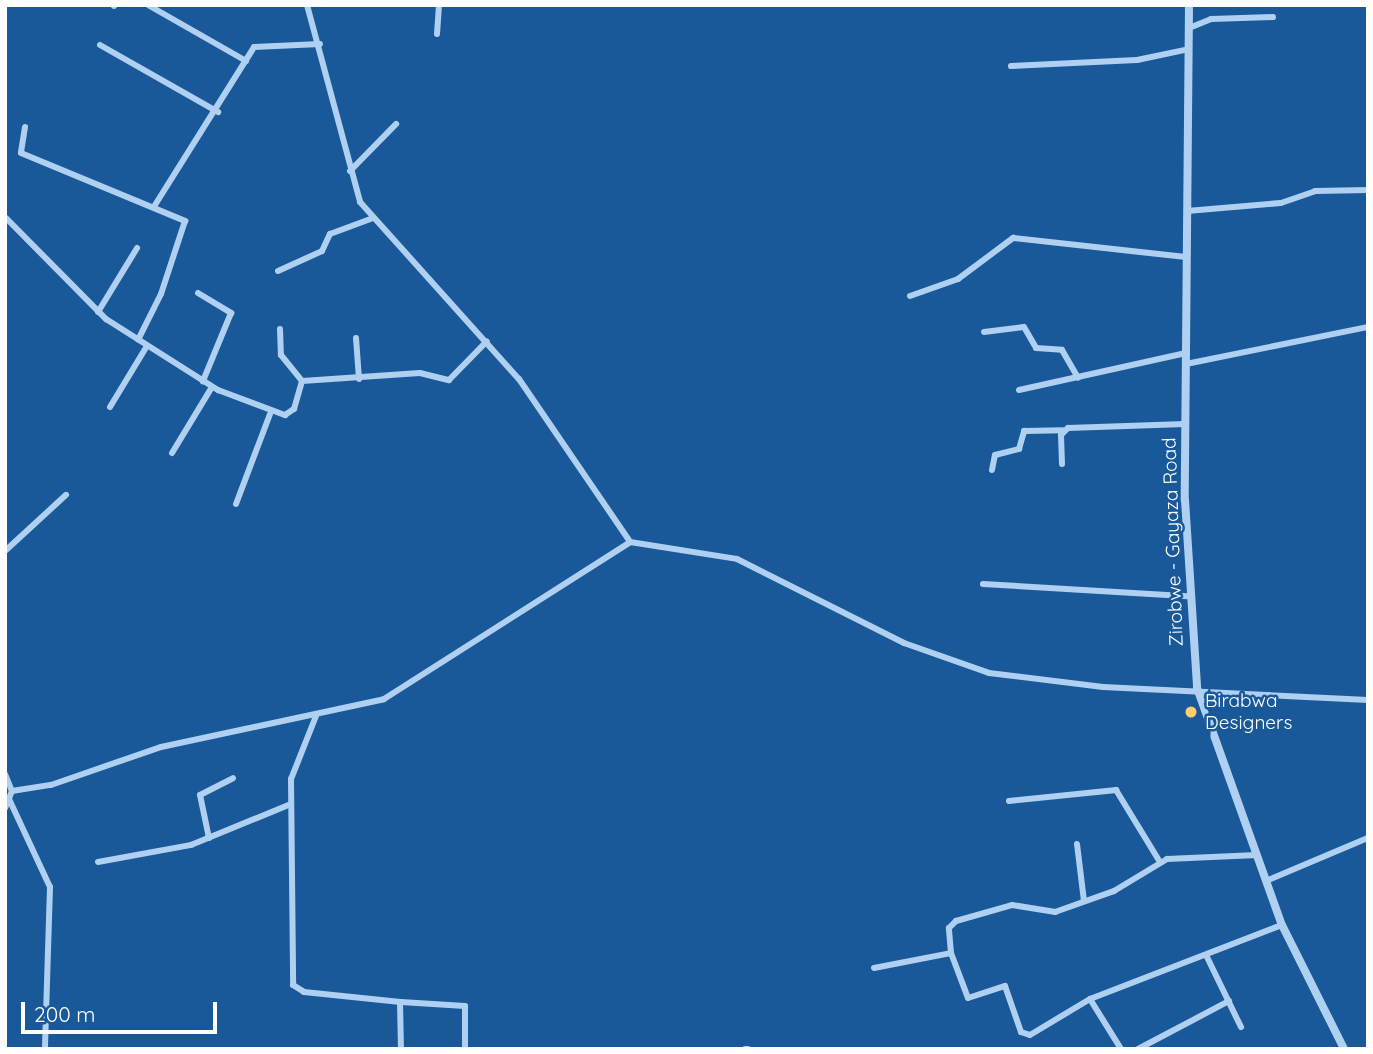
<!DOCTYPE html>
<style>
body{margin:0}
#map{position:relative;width:1373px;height:1054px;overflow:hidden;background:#195999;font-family:Quicksand,sans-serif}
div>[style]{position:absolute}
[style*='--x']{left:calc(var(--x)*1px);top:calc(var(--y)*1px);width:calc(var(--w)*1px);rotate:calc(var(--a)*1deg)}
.minor>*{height:6px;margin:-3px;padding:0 3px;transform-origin:3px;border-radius:3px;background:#afd0f1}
.tertiary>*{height:8px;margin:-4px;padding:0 4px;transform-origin:4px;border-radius:4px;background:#afd0f1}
.dots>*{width:19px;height:19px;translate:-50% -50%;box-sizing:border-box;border:4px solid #195999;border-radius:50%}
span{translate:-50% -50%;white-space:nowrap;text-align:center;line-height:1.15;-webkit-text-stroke:5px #195999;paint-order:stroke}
.street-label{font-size:19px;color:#fff}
.poi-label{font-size:19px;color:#fff}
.left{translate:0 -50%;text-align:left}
.frame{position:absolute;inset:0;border:7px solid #fff;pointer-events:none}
.scale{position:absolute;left:21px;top:1002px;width:196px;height:32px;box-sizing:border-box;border:4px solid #fff;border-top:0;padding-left:9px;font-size:21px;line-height:24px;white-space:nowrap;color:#fff;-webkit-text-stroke:5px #195999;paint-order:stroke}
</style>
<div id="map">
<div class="minor">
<div style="--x:148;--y:5;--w:113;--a:29.7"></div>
<div style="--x:307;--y:5;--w:204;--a:74.9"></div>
<div style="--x:360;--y:202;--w:238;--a:48.1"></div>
<div style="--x:519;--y:379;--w:197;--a:55.7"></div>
<div style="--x:630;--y:542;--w:108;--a:9"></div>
<div style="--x:737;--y:559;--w:187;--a:26.7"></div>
<div style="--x:904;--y:643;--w:90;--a:19.4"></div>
<div style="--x:989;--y:673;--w:115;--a:7"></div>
<div style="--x:1103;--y:687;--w:265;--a:2.8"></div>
<div style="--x:114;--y:6;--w:1;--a:-90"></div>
<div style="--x:1189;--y:28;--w:24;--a:-22"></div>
<div style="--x:1211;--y:19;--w:62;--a:-1.8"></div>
<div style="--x:437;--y:34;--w:29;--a:-86"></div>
<div style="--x:100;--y:45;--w:136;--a:29.6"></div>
<div style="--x:1011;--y:66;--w:126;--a:-2.7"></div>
<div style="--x:1137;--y:60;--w:53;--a:-11.9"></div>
<div style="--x:25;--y:127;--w:26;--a:99"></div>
<div style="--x:21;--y:153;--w:178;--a:22.5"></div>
<div style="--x:185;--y:221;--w:77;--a:108.2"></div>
<div style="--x:161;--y:294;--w:51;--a:116.6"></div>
<div style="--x:350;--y:171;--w:66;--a:-45.6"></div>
<div style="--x:155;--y:205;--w:186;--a:-57.9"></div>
<div style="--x:254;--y:47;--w:66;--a:-2.6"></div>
<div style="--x:1187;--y:211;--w:94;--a:-4.9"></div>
<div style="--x:1281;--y:203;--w:36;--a:-19"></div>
<div style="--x:1315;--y:191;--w:53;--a:-1.1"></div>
<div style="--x:5;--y:217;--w:144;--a:45.3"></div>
<div style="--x:106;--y:319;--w:133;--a:32.4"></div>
<div style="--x:218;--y:390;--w:72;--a:20.5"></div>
<div style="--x:285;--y:415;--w:11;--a:-34"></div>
<div style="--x:294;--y:409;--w:29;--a:-74"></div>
<div style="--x:278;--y:271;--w:48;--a:-24.4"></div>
<div style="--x:322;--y:251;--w:19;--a:-65"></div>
<div style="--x:330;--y:234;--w:46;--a:-20.4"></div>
<div style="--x:198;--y:293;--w:39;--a:31"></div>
<div style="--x:231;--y:313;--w:74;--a:112.4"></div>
<div style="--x:910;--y:296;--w:51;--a:-19.5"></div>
<div style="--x:958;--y:279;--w:69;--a:-36.7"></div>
<div style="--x:1013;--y:238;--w:174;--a:6.3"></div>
<div style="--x:98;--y:312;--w:75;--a:-58.6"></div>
<div style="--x:280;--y:329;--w:26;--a:88"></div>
<div style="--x:281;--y:355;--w:33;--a:51"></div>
<div style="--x:302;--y:381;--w:118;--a:-3.9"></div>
<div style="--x:420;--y:373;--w:30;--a:14"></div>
<div style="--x:449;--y:380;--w:54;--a:-45.7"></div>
<div style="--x:984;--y:332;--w:40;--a:-7.1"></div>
<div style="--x:1024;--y:327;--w:24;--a:60"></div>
<div style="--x:1036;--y:348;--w:26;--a:4"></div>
<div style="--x:1062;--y:350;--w:32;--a:60"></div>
<div style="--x:356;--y:338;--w:41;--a:85.8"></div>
<div style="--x:1186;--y:364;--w:186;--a:-11.5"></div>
<div style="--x:1019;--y:390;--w:171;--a:-12.5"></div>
<div style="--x:110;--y:407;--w:71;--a:-58.8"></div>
<div style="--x:172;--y:453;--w:77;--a:-58.8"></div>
<div style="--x:1062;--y:464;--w:29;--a:-92"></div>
<div style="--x:1061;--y:435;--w:10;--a:-45"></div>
<div style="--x:1068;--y:428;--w:117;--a:-2"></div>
<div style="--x:992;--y:470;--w:15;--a:-79"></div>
<div style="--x:995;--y:455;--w:25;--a:-14"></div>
<div style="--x:1019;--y:449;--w:19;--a:-74"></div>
<div style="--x:1024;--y:431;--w:39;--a:-1"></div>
<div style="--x:236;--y:504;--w:96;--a:-69.3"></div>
<div style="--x:5;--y:551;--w:83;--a:-42.6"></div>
<div style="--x:983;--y:584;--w:205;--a:3.4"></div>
<div style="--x:316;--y:716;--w:68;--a:111.6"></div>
<div style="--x:291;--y:779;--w:206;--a:89.4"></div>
<div style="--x:293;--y:985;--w:13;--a:32"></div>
<div style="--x:304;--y:992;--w:97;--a:5.9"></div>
<div style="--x:400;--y:1002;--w:47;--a:88.8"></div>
<div style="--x:5;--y:774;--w:18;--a:68"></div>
<div style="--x:12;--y:791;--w:18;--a:112"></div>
<div style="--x:12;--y:791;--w:39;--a:-9"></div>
<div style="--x:51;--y:785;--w:116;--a:-19.1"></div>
<div style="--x:161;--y:747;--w:228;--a:-12.1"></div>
<div style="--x:384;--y:699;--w:292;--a:-32.5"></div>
<div style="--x:9;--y:799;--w:97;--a:65"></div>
<div style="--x:50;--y:887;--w:162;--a:91.8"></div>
<div style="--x:1009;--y:801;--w:108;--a:-5.9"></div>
<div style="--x:1116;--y:790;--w:84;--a:58.6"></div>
<div style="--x:209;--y:838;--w:44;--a:-101.8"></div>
<div style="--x:200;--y:795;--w:37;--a:-27"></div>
<div style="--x:1077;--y:844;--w:57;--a:83"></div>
<div style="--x:98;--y:862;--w:95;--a:-10.4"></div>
<div style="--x:191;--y:845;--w:108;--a:-22.3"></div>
<div style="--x:1266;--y:881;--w:111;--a:-22.9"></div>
<div style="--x:951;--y:953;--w:48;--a:69.3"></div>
<div style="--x:968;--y:998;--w:39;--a:-18"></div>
<div style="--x:1005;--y:986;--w:49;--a:70.8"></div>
<div style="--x:1021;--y:1032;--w:9;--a:18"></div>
<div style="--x:1030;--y:1035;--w:70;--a:-31"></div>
<div style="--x:1090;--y:999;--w:206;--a:-21.1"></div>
<div style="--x:1207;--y:957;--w:78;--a:64.1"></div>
<div style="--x:874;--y:968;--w:78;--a:-11"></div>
<div style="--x:951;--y:953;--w:25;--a:-95"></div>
<div style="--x:949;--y:928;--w:10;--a:-45"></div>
<div style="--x:956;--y:921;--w:58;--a:-15.9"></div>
<div style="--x:1012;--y:905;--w:44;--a:9.2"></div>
<div style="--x:1055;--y:912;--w:63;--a:-19.6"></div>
<div style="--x:1114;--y:891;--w:62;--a:-31.1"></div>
<div style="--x:1167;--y:859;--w:90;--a:-2.5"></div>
<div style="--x:1090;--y:999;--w:59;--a:58.2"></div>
<div style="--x:401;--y:1002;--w:64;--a:3.6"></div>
<div style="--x:465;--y:1006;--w:43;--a:90"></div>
<div style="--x:745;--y:1049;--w:3;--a:0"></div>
<div style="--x:1138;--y:1049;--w:103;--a:-27.8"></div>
</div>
<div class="tertiary">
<div style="--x:1189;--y:5;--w:495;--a:90.5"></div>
<div style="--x:1185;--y:500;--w:188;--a:86.3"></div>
<div style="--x:1197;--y:688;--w:252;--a:70.3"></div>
<div style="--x:1282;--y:925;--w:139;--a:63.4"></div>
</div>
<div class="dots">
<div style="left:1191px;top:712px;background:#ffcd6e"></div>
</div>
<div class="street-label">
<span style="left:1173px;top:542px;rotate:-92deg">Zirobwe - Gayaza Road</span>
</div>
<div class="poi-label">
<span class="left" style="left:1205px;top:712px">Birabwa<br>Designers</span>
</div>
<div class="frame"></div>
<div class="scale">200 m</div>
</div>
